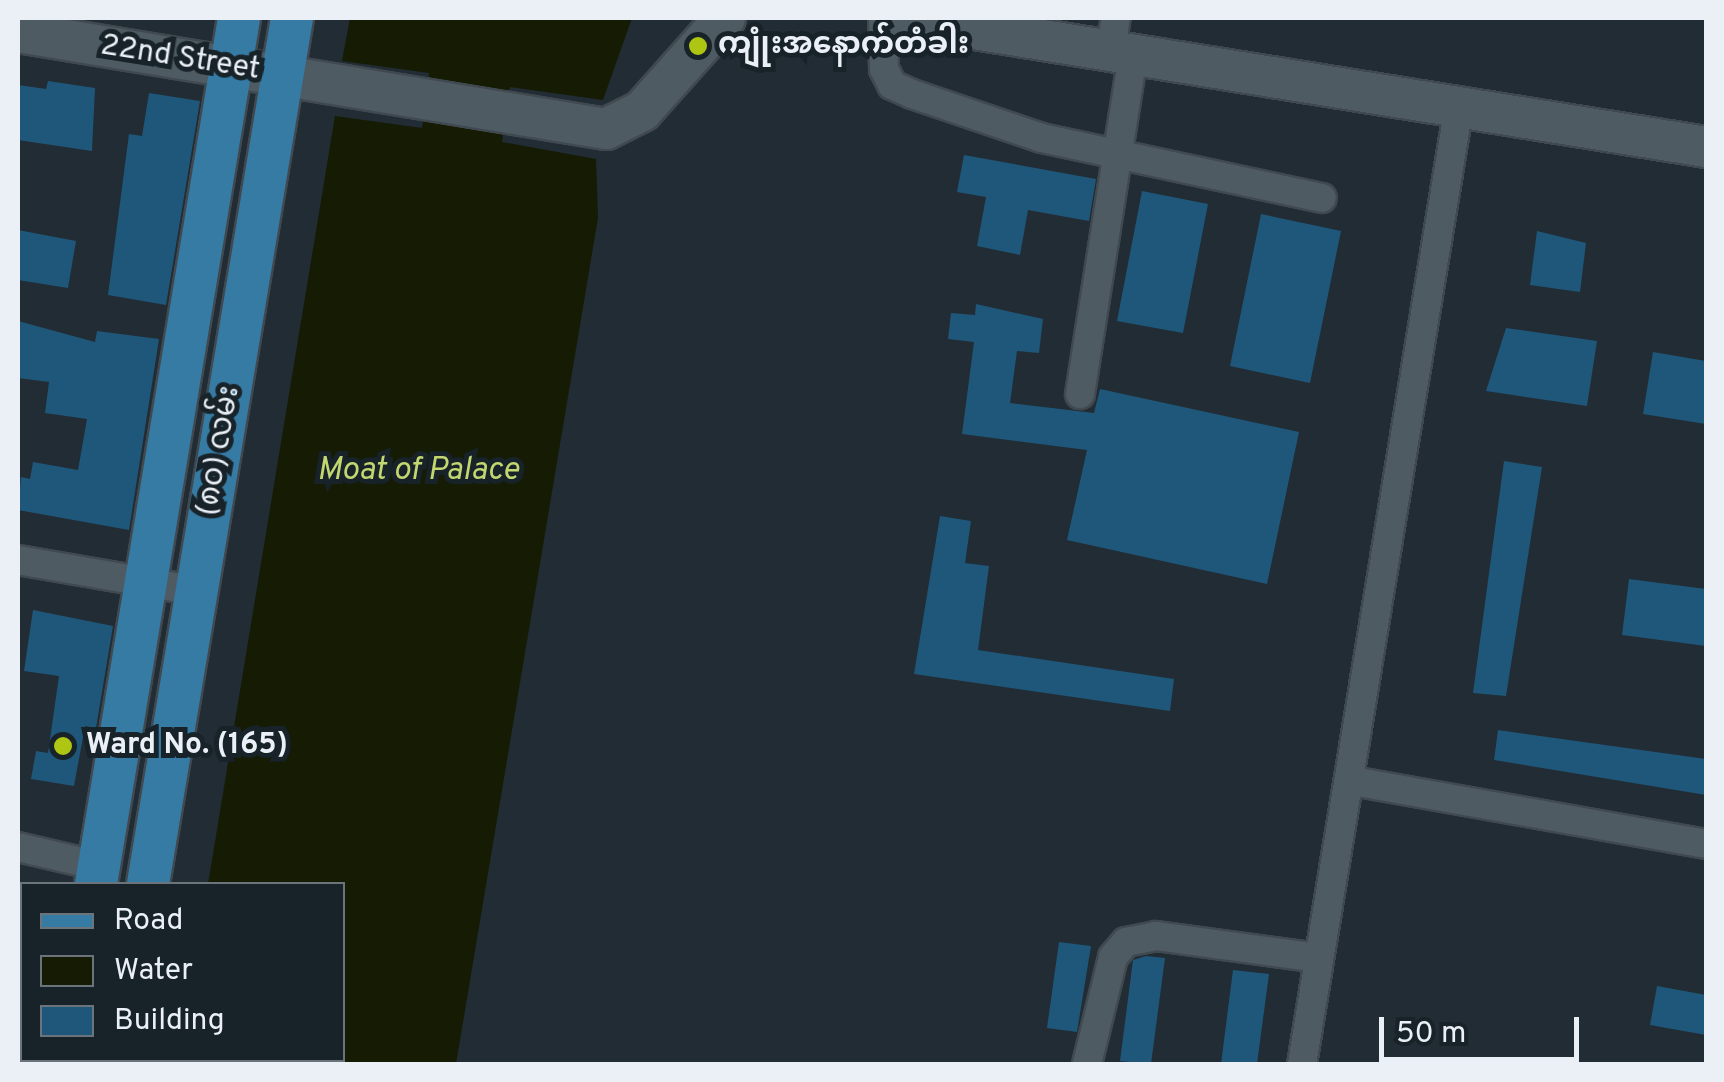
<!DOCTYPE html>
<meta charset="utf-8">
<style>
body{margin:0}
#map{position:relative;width:1724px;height:1082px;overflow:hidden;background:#222c34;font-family:Overpass,"Noto Sans Myanmar",sans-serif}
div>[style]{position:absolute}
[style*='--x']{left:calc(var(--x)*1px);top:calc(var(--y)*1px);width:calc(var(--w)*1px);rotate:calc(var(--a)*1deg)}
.water>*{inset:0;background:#161b04}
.building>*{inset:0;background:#1f577a}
.roads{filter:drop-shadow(2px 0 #414950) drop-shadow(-2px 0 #414950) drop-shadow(0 2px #414950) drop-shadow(0 -2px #414950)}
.street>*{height:28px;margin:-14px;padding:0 14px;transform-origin:14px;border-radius:14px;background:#4f5b63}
.secondary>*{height:40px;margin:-20px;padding:0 20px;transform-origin:20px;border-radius:20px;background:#4f5b63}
.primary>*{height:42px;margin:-21px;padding:0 21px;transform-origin:21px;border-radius:21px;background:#367ba4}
.dots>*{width:28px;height:28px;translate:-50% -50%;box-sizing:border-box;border:5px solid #182229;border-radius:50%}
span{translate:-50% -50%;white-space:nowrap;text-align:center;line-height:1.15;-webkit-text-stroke:10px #182229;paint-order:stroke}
.poi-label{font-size:30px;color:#eaf0f6;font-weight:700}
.left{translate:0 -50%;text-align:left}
.street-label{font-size:30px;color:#eaf0f6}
.water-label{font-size:32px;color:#c2d76f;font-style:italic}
.frame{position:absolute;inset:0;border:20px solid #eaf0f6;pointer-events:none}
.legend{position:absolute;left:20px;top:882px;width:325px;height:180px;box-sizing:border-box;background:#182229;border:2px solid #6c747b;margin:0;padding:12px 18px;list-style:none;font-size:30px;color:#eaf0f6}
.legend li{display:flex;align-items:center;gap:20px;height:50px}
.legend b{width:50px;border:2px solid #6c747b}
.scale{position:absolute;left:1379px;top:1017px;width:200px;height:45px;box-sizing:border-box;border:5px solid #eaf0f6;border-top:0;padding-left:12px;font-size:30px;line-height:35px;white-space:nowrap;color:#eaf0f6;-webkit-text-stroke:8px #182229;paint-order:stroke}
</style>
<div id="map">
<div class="water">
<div style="clip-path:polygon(350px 18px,632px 18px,603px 100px,510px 87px,502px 142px,596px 159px,598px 218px,456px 1064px,178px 1064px,342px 1060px,342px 884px,208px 884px,335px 116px,422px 128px,429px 73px,342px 61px)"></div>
</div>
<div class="building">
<div style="clip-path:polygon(48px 81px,95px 88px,92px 151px,18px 140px,18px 85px,46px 89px)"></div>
<div style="clip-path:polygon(149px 93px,200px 101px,166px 305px,108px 295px,129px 134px,142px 136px)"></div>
<div style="clip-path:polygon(964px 155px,1096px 179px,1089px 221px,1028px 210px,1020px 255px,977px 246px,986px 197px,957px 192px)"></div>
<div style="clip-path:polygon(1142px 191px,1208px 204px,1183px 333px,1117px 321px)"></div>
<div style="clip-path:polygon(1261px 214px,1341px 231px,1310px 383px,1230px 366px)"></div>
<div style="clip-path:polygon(18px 230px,76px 241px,68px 288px,18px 280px)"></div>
<div style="clip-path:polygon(1537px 231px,1586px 243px,1580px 292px,1530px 285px)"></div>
<div style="clip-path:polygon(976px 304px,1043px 319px,1039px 353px,1017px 351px,1010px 403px,1094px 413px,1100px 389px,1299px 432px,1267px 584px,1067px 540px,1087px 450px,962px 434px,974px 342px,948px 339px,951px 313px,975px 315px)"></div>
<div style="clip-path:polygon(18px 321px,95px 342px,97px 331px,159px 339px,129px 530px,18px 510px,21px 477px,30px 479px,33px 462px,78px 470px,87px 419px,45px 413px,49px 382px,18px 378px)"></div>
<div style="clip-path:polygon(1506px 328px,1597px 341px,1587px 406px,1486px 391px)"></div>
<div style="clip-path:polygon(1653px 352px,1706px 361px,1706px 424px,1643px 414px)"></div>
<div style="clip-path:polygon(1504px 461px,1542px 467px,1506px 696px,1473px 693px)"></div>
<div style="clip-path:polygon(940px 516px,971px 521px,965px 563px,989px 566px,978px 650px,1174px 679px,1170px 711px,914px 674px)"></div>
<div style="clip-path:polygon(1629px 579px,1706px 589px,1706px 646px,1622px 635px)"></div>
<div style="clip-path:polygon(33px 610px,113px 626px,96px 728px,85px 726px,74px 786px,31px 779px,36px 751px,48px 753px,59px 676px,24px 671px)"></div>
<div style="clip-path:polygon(1498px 730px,1706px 759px,1706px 795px,1494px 760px)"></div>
<div style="clip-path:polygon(1059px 942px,1091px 946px,1077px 1032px,1047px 1028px)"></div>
<div style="clip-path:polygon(1146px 956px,1165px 958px,1151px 1064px,1120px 1061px,1133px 960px)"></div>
<div style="clip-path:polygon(1233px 970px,1269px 974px,1257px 1064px,1221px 1064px)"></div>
<div style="clip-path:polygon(1657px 986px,1706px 995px,1706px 1035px,1650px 1025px)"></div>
</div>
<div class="roads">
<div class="street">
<div style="--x:883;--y:18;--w:51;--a:88.9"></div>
<div style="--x:884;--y:69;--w:18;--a:63"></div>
<div style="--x:892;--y:85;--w:22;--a:24"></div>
<div style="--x:912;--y:94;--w:137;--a:18.7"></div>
<div style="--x:1042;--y:138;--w:286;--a:12.1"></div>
<div style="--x:1111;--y:48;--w:30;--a:-81"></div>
<div style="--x:1080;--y:394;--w:347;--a:-81.1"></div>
<div style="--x:18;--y:560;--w:182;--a:9.8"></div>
<div style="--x:1352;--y:781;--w:360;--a:10.1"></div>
<div style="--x:18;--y:847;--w:83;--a:13.2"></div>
<div style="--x:18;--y:1011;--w:4;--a:0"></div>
<div style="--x:1087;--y:1064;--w:110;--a:-76.3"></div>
<div style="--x:1113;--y:957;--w:20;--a:-49"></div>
<div style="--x:1126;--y:942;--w:31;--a:-11"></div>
<div style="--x:1156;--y:936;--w:164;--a:7.7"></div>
<div style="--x:1302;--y:1064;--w:971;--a:-80.69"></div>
</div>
<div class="secondary">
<div style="--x:906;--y:18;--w:810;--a:9.16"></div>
<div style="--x:18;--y:32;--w:596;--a:9.37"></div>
<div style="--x:606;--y:129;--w:40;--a:-26.6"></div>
<div style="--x:642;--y:111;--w:125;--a:-48.3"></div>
</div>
<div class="primary">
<div style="--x:96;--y:884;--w:878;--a:-80.62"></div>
<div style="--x:148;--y:884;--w:878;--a:-80.56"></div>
<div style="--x:65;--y:1064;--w:4;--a:-76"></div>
<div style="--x:118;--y:1064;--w:4;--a:-76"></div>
</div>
</div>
<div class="dots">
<div style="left:698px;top:46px;background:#acc613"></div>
<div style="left:63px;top:746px;background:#acc613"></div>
</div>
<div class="poi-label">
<span class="left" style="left:718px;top:46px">ကျုံးအနောက်တံခါး</span>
<span class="left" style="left:86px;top:746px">Ward No. (165)</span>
</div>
<div class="street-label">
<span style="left:180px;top:59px;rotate:9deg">22nd Street</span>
<span style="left:220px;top:451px;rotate:-80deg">(၈၀) လမ်း</span>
</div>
<div class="water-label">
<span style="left:418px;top:471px">Moat of Palace</span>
</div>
<div class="frame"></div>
<ul class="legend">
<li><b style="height:12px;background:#367ba4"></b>Road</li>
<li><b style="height:28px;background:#161b04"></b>Water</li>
<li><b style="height:28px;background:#1f577a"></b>Building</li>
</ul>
<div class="scale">50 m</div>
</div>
